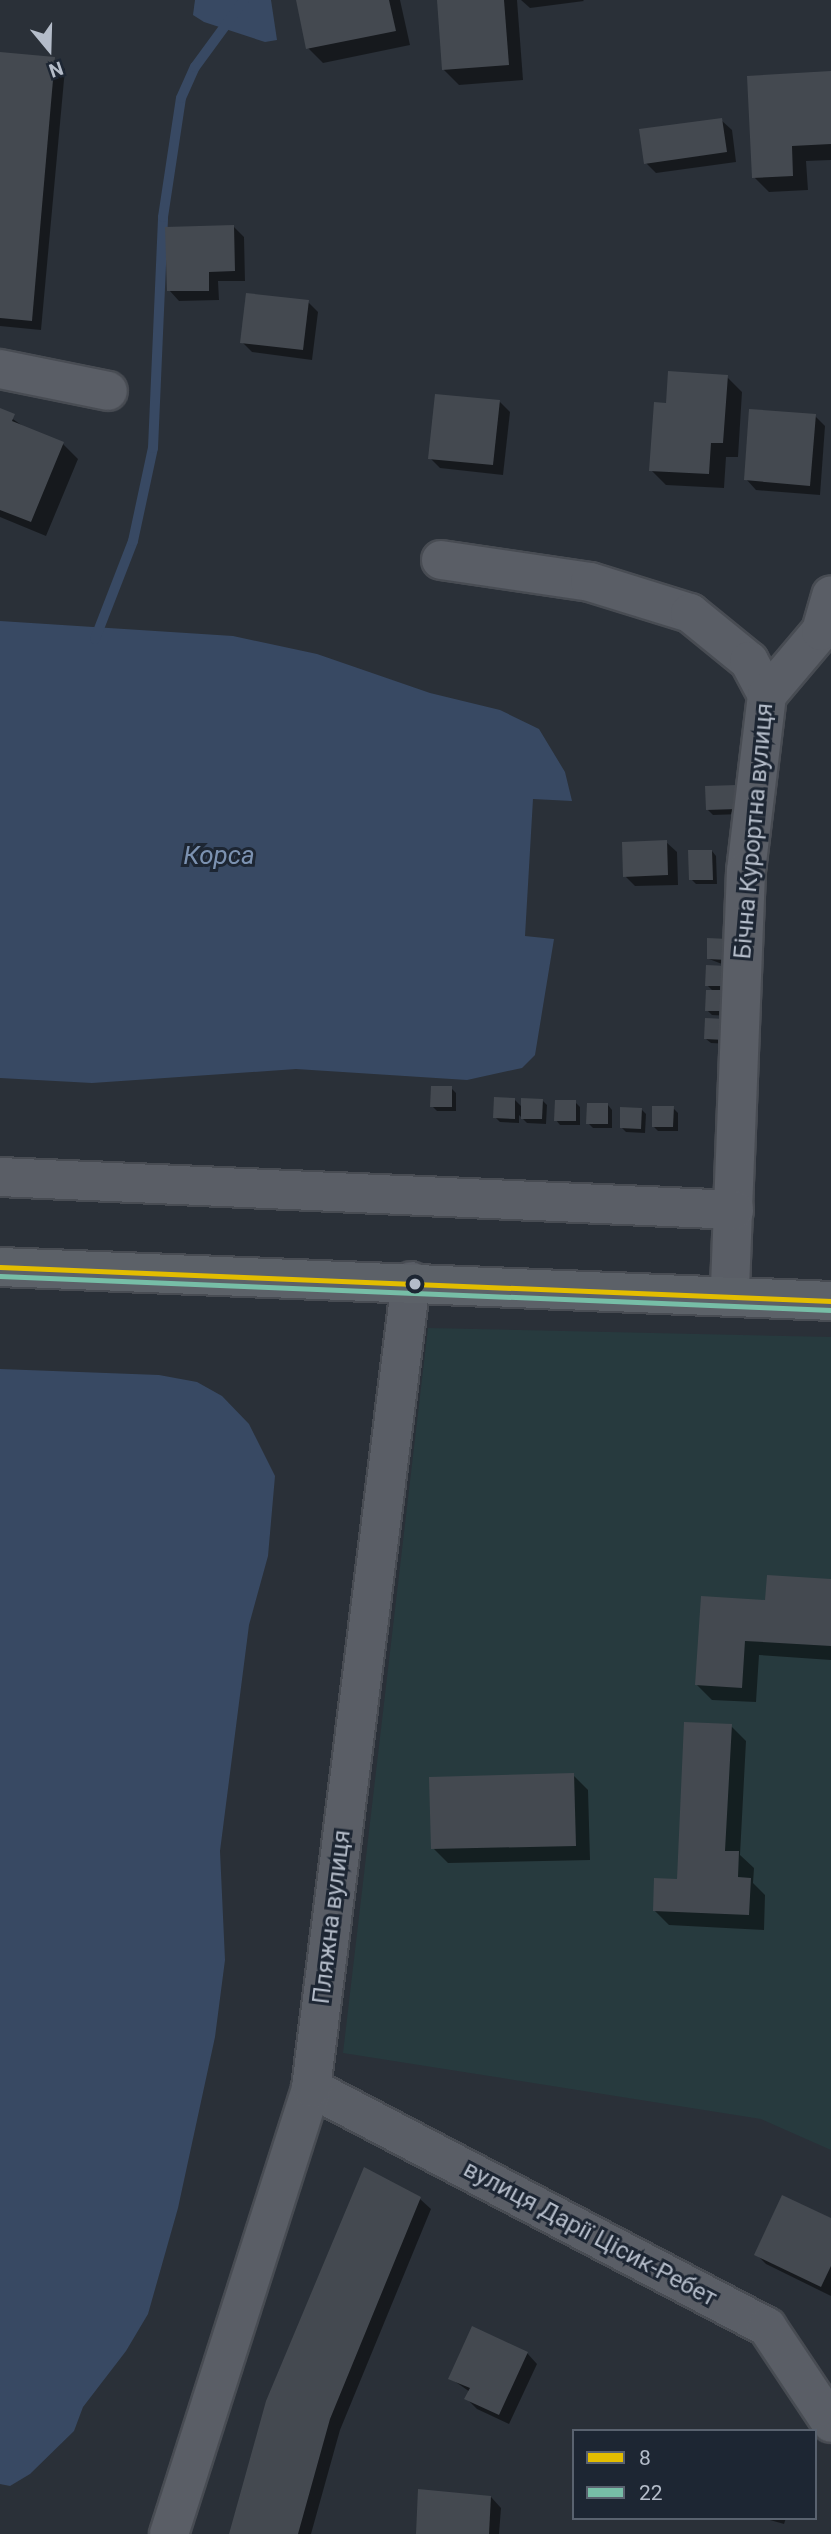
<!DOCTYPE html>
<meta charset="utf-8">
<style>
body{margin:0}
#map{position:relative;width:831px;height:2534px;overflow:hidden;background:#2a3038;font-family:Roboto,sans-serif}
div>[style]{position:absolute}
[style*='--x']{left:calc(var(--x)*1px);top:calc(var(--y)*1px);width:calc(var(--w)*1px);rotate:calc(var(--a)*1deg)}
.green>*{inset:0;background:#273a3e}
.water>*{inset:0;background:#384963}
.shadow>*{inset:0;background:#0007}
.stream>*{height:10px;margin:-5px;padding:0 5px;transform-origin:5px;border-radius:5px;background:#384963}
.building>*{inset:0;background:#444950}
.roads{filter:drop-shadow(2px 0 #484c53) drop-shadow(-2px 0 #484c53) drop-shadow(0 2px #484c53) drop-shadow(0 -2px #484c53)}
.minor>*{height:38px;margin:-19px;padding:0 19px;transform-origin:19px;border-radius:19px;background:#5a5e66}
.major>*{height:38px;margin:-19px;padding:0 19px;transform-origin:19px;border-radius:19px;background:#5c6168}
.bus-1>*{height:5px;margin:-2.5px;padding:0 2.5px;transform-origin:2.5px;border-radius:2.5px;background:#e3bd00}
.bus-2>*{height:5px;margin:-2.5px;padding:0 2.5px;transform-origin:2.5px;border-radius:2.5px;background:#77bea7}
.dots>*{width:19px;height:19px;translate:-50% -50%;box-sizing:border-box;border:4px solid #1d2633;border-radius:50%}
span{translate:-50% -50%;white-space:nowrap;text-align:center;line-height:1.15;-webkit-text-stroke:6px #1d2633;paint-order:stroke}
.street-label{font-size:24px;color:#b4bcc9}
.water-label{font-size:26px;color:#7c92b1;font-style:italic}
.legend{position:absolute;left:572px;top:2429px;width:245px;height:91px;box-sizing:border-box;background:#1d2633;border:2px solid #59626f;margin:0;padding:9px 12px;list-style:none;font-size:21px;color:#b4bcc9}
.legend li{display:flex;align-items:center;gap:14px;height:35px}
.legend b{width:35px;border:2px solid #59626f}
.north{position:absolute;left:14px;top:14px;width:70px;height:70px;-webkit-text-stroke:5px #1d2633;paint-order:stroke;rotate:161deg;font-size:19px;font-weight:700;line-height:28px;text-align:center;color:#b4bcc9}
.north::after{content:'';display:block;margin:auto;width:24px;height:32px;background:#b4bcc9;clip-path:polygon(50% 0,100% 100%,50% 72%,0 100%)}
</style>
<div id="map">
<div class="green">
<div style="clip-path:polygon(428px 1328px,831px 1337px,831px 2150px,761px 2119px,343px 2053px)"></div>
</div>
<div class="water">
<div style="clip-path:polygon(195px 0,271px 0,277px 40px,265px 42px,204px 22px,193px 15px)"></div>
<div style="clip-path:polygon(0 621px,233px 636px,317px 654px,430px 693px,500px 710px,539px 729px,565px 772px,572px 801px,533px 799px,525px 936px,554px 939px,535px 1055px,522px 1068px,467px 1080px,296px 1069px,92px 1083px,0 1078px)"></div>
<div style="clip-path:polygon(0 1369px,159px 1375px,197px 1382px,222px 1396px,249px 1424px,275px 1476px,268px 1556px,249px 1625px,220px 1851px,225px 1960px,215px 2037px,178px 2208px,148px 2314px,126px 2351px,83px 2407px,74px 2431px,30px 2474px,10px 2486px,0 2484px)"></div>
</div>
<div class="shadow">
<div style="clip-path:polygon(298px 0,400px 0,410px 45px,323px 63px,308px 48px)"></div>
<div style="clip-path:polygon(439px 0,517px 0,523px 80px,459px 85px,444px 70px)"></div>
<div style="clip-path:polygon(521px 0,583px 0,584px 1px,530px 8px)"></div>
<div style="clip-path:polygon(0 54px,54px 59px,65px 69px,41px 330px,0 326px)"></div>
<div style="clip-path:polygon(831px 73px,831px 160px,806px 161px,808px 190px,769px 192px,754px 177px)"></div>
<div style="clip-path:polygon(721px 120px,732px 130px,736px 162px,656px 173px,646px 163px)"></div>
<div style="clip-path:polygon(234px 227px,244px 237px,245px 281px,218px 281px,219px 300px,179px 301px,169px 290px)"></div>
<div style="clip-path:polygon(308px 302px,318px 312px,312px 360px,252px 352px,242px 342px)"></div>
<div style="clip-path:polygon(727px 377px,742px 392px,738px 457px,726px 457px,724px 488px,666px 485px,651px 470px,667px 405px)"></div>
<div style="clip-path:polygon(499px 401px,510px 412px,503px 475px,440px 468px,430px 458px)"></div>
<div style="clip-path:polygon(0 410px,27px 429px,63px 444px,78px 459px,46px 536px,0 517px)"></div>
<div style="clip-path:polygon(815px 416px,825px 426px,820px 495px,756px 490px,746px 479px)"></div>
<div style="clip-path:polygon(707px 788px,741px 814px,713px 815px,708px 810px)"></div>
<div style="clip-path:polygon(666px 842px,677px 852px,678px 885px,635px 886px,625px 876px)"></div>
<div style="clip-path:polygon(712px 851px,716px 856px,717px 884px,696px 884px,691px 879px)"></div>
<div style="clip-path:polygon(728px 941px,731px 1016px,712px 1015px,707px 1010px,714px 992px,707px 985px,722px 964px,709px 959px)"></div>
<div style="clip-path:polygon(725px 1021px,730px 1044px,711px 1043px,706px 1039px)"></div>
<div style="clip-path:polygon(451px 1088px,456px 1093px,456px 1111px,437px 1111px,432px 1106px)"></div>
<div style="clip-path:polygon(514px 1099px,523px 1108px,542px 1100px,547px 1105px,546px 1124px,527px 1123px,519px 1115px,519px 1123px,500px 1122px,495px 1117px)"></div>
<div style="clip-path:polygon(575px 1102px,580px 1107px,580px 1125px,560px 1125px,556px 1120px)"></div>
<div style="clip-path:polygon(608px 1105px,612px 1110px,612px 1128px,593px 1128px,588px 1123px)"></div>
<div style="clip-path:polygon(673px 1108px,678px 1113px,678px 1131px,658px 1131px,653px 1126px)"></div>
<div style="clip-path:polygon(641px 1109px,646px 1114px,645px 1133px,626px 1132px,621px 1127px)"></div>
<div style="clip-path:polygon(831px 1581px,831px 1660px,759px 1655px,756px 1702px,712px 1700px,697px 1685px,767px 1602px)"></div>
<div style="clip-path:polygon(731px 1726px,746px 1741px,740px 1855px,754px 1868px,753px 1883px,765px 1895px,764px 1930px,669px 1925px,654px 1910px,678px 1881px)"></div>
<div style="clip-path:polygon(573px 1775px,588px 1790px,590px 1860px,448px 1863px,433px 1848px)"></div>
<div style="clip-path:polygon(365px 2170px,420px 2199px,431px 2209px,340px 2430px,311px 2534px,231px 2534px)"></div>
<div style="clip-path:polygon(831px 2220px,831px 2296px,766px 2264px,756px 2254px)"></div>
<div style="clip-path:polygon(527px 2353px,537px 2364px,509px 2424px,477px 2409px,467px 2399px,470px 2392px,450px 2378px)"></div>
<div style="clip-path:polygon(491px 2497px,501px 2508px,499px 2534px,417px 2534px)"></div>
<div style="clip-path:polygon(763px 2518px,786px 2518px,784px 2524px)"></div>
</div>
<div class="stream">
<div style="--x:95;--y:639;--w:105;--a:-68.8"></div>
<div style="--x:133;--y:541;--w:95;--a:-77.9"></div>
<div style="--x:153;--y:448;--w:231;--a:-87.5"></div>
<div style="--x:163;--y:217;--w:120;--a:-81.4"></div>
<div style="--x:181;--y:98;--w:34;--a:-66"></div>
<div style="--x:195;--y:67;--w:83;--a:-53.8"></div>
</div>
<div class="building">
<div style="clip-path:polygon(296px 0,389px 0,396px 31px,306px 49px)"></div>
<div style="clip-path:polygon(437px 0,504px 0,509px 65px,442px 70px)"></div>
<div style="clip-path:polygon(0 52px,55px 57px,32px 321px,0 318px)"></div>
<div style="clip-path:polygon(831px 71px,831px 144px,792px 146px,793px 176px,752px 178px,747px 76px)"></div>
<div style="clip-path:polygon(722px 118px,727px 152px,644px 164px,639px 129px)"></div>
<div style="clip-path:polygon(234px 225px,235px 271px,209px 272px,209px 291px,167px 291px,165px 227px)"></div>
<div style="clip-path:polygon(246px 293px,309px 300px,303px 350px,240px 343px)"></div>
<div style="clip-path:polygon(668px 371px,728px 375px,723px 443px,711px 443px,709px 474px,649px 471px,654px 402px,666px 403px)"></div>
<div style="clip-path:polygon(435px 394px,500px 400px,493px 465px,428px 459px)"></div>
<div style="clip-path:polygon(0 408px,15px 414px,12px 421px,64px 442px,31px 522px,0 510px)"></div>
<div style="clip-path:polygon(749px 409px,816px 414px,810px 486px,744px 480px)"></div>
<div style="clip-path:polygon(737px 785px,737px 809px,706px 810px,705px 786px)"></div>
<div style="clip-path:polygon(667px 840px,668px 875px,623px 877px,622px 842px)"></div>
<div style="clip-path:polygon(688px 850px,712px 850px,713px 880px,689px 880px)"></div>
<div style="clip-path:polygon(707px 938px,729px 939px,728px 960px,707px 959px)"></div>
<div style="clip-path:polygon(706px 965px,727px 966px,727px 986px,705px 986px)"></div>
<div style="clip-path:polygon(706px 990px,727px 990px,727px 1011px,705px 1011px)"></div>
<div style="clip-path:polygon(705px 1018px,726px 1019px,726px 1040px,704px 1039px)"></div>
<div style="clip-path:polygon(431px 1086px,452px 1086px,452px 1107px,430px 1107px)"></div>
<div style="clip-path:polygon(494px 1097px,515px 1098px,515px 1119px,493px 1118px)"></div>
<div style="clip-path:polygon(521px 1098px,543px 1099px,542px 1119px,521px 1119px)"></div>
<div style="clip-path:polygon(555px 1100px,576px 1100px,576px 1121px,554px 1121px)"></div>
<div style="clip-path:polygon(587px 1103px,608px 1103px,608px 1124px,586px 1124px)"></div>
<div style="clip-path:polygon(652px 1106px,674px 1106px,673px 1127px,652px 1127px)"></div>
<div style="clip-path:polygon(620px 1107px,642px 1108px,641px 1129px,620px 1128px)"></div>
<div style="clip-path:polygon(767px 1575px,831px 1579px,831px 1646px,745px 1641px,742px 1688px,695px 1685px,701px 1596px,765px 1600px)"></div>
<div style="clip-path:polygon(684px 1722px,732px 1724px,725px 1851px,739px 1851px,738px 1877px,751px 1878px,749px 1915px,653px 1911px,654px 1878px,677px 1879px)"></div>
<div style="clip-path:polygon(574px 1773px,576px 1846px,431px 1849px,429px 1777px)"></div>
<div style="clip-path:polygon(364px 2167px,421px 2197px,330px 2419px,298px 2534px,229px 2534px,266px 2401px)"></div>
<div style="clip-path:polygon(782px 2195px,831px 2218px,831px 2266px,821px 2287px,754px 2255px)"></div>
<div style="clip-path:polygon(472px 2326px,528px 2352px,499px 2415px,464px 2399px,470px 2388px,448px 2379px)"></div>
<div style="clip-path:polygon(418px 2489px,491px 2496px,489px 2534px,416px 2534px)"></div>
</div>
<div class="roads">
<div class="minor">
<div style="--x:0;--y:369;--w:110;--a:11.5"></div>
<div style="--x:441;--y:560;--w:151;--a:8.4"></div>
<div style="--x:590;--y:582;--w:105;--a:17.2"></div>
<div style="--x:690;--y:613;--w:76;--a:39.1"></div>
<div style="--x:749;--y:661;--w:38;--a:62"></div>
<div style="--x:767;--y:695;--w:177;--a:96.8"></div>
<div style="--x:746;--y:871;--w:425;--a:92.2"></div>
<div style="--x:767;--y:695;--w:84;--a:-49.8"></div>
<div style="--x:821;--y:631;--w:37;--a:-74"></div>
<div style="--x:0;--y:1177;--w:735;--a:2.57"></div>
<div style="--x:311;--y:2088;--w:515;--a:27.66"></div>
<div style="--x:767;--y:2327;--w:115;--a:56.3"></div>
<div style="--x:169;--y:2534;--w:468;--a:-72.3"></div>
<div style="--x:311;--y:2088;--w:813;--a:-82.94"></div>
</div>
<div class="major">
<div style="--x:0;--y:1267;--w:832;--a:2.34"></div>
</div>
</div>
<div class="bus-1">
<div style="--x:0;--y:1267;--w:832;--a:2.34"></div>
</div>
<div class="bus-2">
<div style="--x:0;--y:1276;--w:832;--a:2.34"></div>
</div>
<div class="dots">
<div style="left:415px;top:1284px;background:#b4bcc9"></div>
</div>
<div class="street-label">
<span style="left:754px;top:831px;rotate:-85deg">Бічна Курортна вулиця</span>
<span style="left:332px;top:1917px;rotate:-83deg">Пляжна вулиця</span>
<span style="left:590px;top:2234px;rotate:28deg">вулиця Дарії Цісик-Ребет</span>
</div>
<div class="water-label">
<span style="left:219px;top:856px">Корса</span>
</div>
<ul class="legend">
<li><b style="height:9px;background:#e3bd00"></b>8</li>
<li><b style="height:9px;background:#77bea7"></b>22</li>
</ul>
<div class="north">N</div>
</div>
